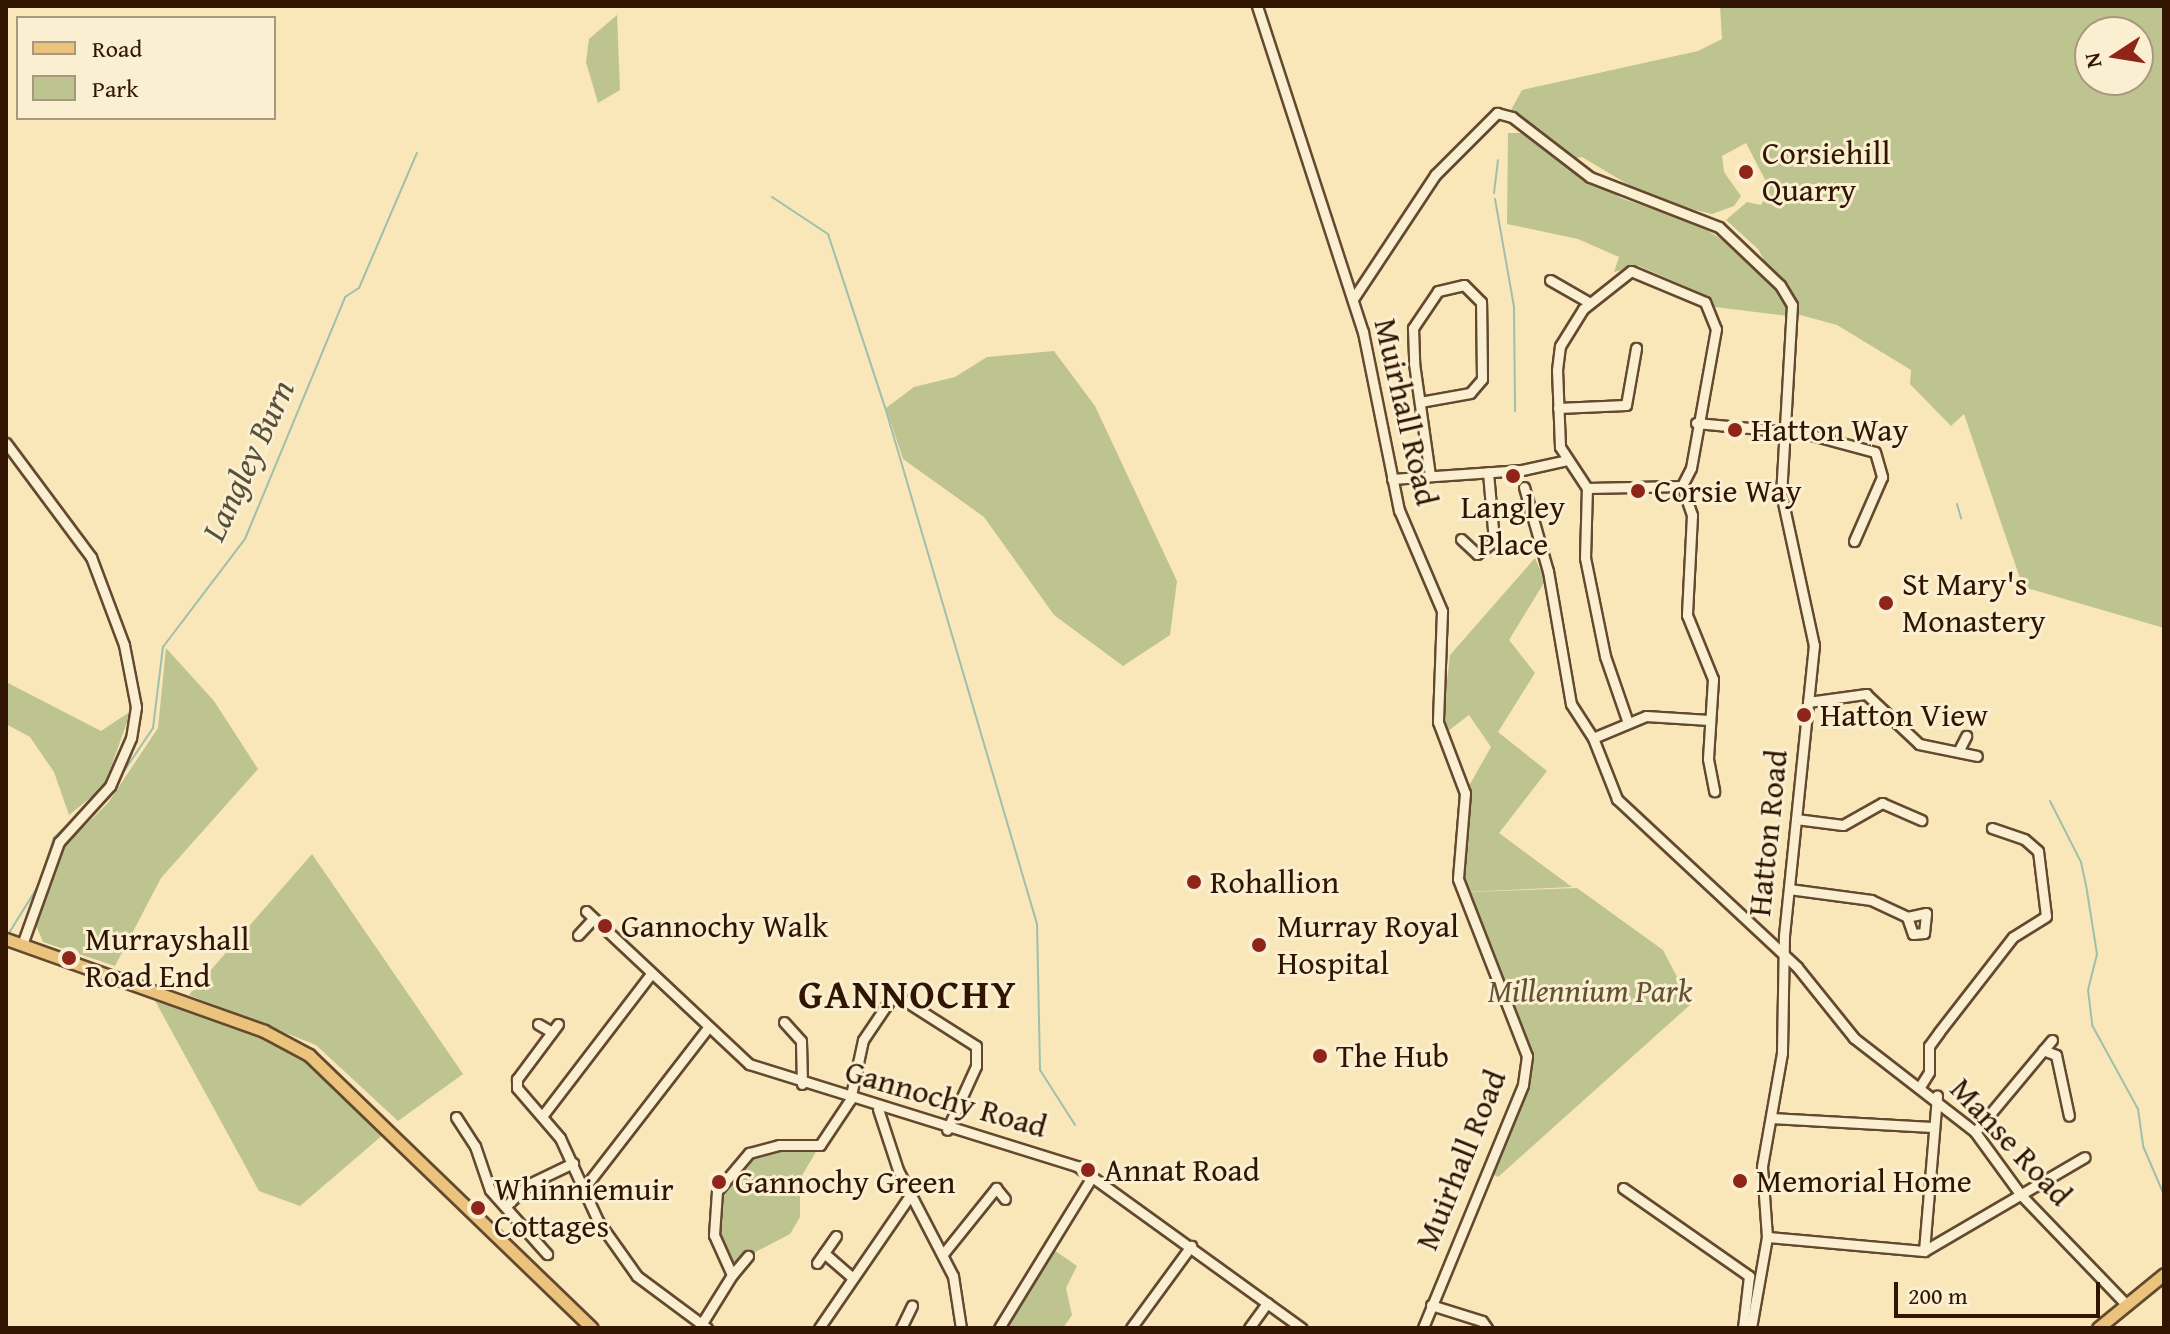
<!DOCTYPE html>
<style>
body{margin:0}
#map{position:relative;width:2170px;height:1334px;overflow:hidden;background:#f9e6b9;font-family:"Gentium Book Plus",serif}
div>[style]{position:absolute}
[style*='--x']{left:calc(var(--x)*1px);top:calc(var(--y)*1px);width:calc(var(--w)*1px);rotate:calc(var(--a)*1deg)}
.green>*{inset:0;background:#bec48f}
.stream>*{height:2px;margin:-1px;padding:0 1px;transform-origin:1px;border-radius:1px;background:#9ec0ab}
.roads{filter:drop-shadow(2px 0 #63492f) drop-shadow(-2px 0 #63492f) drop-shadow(0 2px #63492f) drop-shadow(0 -2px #63492f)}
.minor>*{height:9px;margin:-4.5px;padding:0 4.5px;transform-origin:4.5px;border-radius:4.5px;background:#fbefd2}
.major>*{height:11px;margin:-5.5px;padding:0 5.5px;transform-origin:5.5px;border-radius:5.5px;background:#ecc37c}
.dots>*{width:22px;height:22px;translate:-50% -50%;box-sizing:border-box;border:4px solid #fbefd2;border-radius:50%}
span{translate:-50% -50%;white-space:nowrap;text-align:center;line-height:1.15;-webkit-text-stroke:6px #fbefd2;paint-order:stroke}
.poi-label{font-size:32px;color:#311501}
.left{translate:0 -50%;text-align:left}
.street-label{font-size:32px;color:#311501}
.park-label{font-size:32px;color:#625233;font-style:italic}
.water-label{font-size:34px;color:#57513c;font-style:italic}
.district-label{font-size:40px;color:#311501;font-weight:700;letter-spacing:2px}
.frame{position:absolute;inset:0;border:8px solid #311501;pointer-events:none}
.legend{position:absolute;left:16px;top:16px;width:260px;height:104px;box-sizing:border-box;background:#fbefd2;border:2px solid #aa987e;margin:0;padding:10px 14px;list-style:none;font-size:24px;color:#311501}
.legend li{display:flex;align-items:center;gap:16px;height:40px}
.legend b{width:40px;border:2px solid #aa987e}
.north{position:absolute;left:2074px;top:16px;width:80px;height:80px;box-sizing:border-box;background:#fbefd2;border:2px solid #aa987e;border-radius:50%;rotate:258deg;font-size:22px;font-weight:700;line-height:32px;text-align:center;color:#311501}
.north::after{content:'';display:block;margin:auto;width:28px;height:36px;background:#8f2418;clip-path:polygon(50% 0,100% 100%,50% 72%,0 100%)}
.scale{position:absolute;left:1894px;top:1282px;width:206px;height:36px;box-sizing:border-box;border:4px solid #311501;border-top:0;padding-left:10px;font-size:24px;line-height:28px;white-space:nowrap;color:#311501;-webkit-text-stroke:6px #fbefd2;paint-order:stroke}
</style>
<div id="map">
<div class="green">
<div style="clip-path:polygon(evenodd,1720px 6px,2164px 6px,2164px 628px,2023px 587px,1964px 414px,1951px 426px,1910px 384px,1911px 370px,1837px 325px,1793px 313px,1758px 249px,1726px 220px,1747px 202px,1761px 205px,1770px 189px,1746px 143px,1722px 156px,1724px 172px,1741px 196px,1734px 206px,1712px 214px,1654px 200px,1582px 157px,1572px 159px,1511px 110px,1522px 90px,1698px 51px,1722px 39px,1720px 6px,2090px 32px,2138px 32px,2138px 80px,2090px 80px,2090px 32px)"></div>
<div style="clip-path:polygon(617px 15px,620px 90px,598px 103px,586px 62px,589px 39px)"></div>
<div style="clip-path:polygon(1508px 133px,1521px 133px,1621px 198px,1701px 226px,1735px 248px,1782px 294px,1789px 316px,1715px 307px,1701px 293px,1639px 266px,1614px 272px,1619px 257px,1578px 239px,1507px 224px)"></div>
<div style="clip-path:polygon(1054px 351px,1095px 406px,1177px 581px,1170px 635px,1123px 666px,1054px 615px,984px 517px,903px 459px,886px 408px,914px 387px,955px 377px,987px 357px)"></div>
<div style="clip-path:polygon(1535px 558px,1545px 581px,1509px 640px,1535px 673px,1498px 732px,1547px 771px,1499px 833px,1572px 887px,1464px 892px,1458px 879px,1465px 793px,1491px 747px,1469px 715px,1448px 731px,1443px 716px,1450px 655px)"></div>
<div style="clip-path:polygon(166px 648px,214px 701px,258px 769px,161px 878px,115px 966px,43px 942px,36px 925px,63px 847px,108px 803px,158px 728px)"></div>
<div style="clip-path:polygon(6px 682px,101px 731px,131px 711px,104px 787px,69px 815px,54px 772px,30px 737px,6px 724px)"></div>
<div style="clip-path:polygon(312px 854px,463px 1074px,398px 1121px,316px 1045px,189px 995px)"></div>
<div style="clip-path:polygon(1577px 888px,1663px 950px,1691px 1004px,1498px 1177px,1489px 1172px,1532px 1065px,1469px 892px)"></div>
<div style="clip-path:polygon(153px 997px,289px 1046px,385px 1133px,300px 1206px,259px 1191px)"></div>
<div style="clip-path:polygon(779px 1145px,820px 1145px,800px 1179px,800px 1217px,790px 1234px,748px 1256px,732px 1275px,714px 1235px,717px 1191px,749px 1153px)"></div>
<div style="clip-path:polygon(1054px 1250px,1077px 1266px,1066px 1288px,1072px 1315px,1063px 1328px,1007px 1328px)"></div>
</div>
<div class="stream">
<div style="--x:1494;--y:193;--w:33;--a:-83"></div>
<div style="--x:772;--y:197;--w:67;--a:33.5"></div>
<div style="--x:828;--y:234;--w:182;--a:71.8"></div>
<div style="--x:885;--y:407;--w:539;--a:73.62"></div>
<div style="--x:1037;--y:924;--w:146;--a:88.8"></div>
<div style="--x:1040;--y:1070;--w:65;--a:57.5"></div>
<div style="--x:1495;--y:199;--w:110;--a:80"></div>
<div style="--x:1514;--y:307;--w:104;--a:89.4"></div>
<div style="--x:1957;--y:504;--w:15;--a:74"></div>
<div style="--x:116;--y:783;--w:66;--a:-56.1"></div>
<div style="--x:153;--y:728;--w:82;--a:-83"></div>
<div style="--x:163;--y:647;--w:136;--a:-52.8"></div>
<div style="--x:245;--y:539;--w:262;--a:-67.5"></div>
<div style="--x:345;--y:297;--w:17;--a:-33"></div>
<div style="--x:359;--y:288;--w:147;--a:-66.8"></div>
<div style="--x:2050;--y:801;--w:68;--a:63.1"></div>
<div style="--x:2081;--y:862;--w:30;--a:78"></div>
<div style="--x:2087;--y:891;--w:64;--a:81"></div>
<div style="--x:2097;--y:954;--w:37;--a:104"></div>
<div style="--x:2088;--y:990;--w:35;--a:83"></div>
<div style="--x:2092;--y:1025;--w:96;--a:61.3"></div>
<div style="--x:2138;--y:1109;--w:37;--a:82"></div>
<div style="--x:2143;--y:1146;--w:53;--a:66.8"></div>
<div style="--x:43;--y:873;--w:37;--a:-73"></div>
<div style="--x:54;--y:838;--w:37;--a:-45"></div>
<div style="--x:9;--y:933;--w:59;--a:-58.2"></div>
</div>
<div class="roads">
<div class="minor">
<div style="--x:1257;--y:6;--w:343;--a:72"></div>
<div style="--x:1363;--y:332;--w:182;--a:78.6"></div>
<div style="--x:1399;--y:510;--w:110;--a:66.9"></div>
<div style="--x:1442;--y:611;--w:111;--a:92.1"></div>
<div style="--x:1438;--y:722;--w:76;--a:69.2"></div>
<div style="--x:1465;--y:793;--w:86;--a:94.7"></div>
<div style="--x:1458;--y:879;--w:190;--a:68.7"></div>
<div style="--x:1527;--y:1056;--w:29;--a:98"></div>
<div style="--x:1523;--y:1085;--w:263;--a:112.4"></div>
<div style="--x:1550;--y:280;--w:46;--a:29.9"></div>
<div style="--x:1353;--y:299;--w:149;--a:-56.5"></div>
<div style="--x:1435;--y:175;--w:88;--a:-45"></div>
<div style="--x:1497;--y:113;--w:16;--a:15"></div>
<div style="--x:1512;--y:117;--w:98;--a:37.6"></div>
<div style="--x:1590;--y:177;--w:138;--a:21.2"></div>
<div style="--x:1719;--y:227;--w:84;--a:43.6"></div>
<div style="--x:1780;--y:285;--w:23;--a:59"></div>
<div style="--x:1792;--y:305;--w:188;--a:93.3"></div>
<div style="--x:1781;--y:493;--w:156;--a:77.8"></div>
<div style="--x:1814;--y:645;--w:293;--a:95.9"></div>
<div style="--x:1784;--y:936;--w:117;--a:91"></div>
<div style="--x:1782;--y:1053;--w:116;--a:100"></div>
<div style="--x:1762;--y:1167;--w:70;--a:85.9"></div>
<div style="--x:1767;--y:1237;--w:92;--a:100"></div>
<div style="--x:1420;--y:402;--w:51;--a:-10.2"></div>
<div style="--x:1470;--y:393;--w:18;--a:-49"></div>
<div style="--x:1482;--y:379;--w:77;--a:-90.7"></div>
<div style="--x:1481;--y:302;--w:24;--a:-135"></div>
<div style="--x:1464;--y:285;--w:27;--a:167"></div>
<div style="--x:1438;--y:291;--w:45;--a:124"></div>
<div style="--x:1413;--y:328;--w:35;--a:88"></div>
<div style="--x:1414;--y:363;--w:114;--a:81.9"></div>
<div style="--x:1558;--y:408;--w:68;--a:-2.5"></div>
<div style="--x:1626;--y:405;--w:58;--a:-80"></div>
<div style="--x:1696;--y:423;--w:108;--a:5.3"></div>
<div style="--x:1804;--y:433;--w:73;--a:15"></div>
<div style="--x:1875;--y:452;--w:26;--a:74"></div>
<div style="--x:1882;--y:477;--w:70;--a:113.6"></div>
<div style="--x:6;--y:443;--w:142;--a:53.3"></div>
<div style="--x:91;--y:557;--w:94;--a:69.4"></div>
<div style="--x:124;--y:645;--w:63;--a:79"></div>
<div style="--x:136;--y:707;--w:31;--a:99"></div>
<div style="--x:131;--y:738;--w:52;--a:113.6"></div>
<div style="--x:110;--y:786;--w:76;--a:132.3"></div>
<div style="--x:59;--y:842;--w:109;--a:109.8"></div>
<div style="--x:1392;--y:479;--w:130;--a:-4"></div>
<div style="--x:1522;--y:470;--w:46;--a:-12.5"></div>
<div style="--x:1524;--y:487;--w:87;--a:74.1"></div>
<div style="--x:1548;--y:571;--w:135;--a:80.2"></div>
<div style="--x:1571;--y:704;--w:40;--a:57.1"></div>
<div style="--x:1593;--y:738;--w:66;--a:68.5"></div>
<div style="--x:1617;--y:799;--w:246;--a:43"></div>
<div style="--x:1797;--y:967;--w:91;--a:51.2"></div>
<div style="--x:1854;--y:1038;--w:153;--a:37.8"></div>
<div style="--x:1975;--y:1132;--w:78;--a:53.9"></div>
<div style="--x:2021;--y:1195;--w:150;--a:46.1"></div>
<div style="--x:1587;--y:488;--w:95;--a:-1.2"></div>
<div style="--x:1461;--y:539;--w:22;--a:43"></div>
<div style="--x:1477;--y:554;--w:21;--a:-37"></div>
<div style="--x:1494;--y:541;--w:69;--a:-95"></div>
<div style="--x:1808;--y:702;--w:59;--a:-7.9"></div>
<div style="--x:1866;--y:694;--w:73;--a:43.3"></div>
<div style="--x:1919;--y:744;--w:59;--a:11.7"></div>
<div style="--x:1627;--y:720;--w:68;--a:-109"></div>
<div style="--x:1605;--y:656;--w:100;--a:-101.5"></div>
<div style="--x:1585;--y:558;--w:70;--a:-88.4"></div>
<div style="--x:1587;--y:488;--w:49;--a:-123.4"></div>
<div style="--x:1560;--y:447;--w:77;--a:-92.2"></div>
<div style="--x:1557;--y:370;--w:24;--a:-83"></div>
<div style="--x:1560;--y:346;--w:44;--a:-58.1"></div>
<div style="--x:1583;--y:309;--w:61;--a:-38.4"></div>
<div style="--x:1631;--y:271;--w:80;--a:22.7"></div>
<div style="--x:1705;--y:302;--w:29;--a:68"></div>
<div style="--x:1716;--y:329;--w:141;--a:100.2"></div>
<div style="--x:1691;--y:468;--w:20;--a:117"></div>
<div style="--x:1682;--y:486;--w:31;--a:71"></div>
<div style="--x:1692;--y:515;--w:100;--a:92.9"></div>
<div style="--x:1687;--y:615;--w:69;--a:67.9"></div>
<div style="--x:1713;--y:679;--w:80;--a:93.6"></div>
<div style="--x:1708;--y:759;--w:33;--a:79"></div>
<div style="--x:1593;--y:738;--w:57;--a:-22.5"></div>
<div style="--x:1646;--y:716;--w:63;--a:3.6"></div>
<div style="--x:1959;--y:750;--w:16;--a:-63"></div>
<div style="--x:1796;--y:819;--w:47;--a:7.3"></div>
<div style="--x:1843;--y:825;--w:45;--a:-29.4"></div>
<div style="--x:1882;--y:803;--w:43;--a:23.6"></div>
<div style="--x:1789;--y:889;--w:83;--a:7.6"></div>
<div style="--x:1871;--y:900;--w:40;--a:25"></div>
<div style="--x:1907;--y:917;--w:18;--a:71"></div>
<div style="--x:1913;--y:934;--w:11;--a:-5"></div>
<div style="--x:1924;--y:933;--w:20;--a:-84"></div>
<div style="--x:1926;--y:913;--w:19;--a:168"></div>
<div style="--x:586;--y:911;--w:224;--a:43.2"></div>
<div style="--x:749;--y:1064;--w:343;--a:17.3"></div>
<div style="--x:1077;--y:1166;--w:277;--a:35.8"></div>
<div style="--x:578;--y:935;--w:22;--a:-47"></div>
<div style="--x:784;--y:1022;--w:25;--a:48"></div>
<div style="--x:801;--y:1041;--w:43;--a:88.7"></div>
<div style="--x:538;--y:1024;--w:16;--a:30"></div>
<div style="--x:558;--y:1024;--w:69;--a:126.7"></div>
<div style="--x:517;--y:1079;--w:9;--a:90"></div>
<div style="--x:517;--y:1088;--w:66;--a:49.3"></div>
<div style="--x:560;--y:1138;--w:91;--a:65.4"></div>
<div style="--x:598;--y:1221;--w:67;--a:54.7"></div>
<div style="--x:637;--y:1276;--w:87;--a:36.6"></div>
<div style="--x:2043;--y:1050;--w:14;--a:21"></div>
<div style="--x:2056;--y:1055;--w:62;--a:78"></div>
<div style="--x:1921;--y:1085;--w:15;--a:-58"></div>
<div style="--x:1929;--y:1072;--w:26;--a:-90"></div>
<div style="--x:1929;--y:1046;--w:17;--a:-54"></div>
<div style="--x:1939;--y:1032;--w:120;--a:-52.1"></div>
<div style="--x:2013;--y:937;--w:39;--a:-32"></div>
<div style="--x:2046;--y:916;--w:65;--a:-97"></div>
<div style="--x:2038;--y:851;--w:18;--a:-139"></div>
<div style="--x:2024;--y:839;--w:34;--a:-161"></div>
<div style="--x:878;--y:1109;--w:64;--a:71.8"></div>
<div style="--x:898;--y:1170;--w:119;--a:62.6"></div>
<div style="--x:953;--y:1276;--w:53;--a:81.3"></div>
<div style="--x:543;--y:1115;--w:176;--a:-52.6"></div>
<div style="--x:456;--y:1117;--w:35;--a:57"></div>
<div style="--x:475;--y:1146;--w:46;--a:71.2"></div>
<div style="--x:490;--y:1190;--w:86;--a:48.3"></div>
<div style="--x:1771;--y:1118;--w:161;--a:3.2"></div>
<div style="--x:1975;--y:1132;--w:120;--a:-50.1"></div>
<div style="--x:584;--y:1188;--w:201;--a:-52.3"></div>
<div style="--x:1623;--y:1188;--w:154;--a:34.9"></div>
<div style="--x:1749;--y:1276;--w:52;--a:96.6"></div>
<div style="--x:506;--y:1206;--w:32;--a:-44"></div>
<div style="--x:529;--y:1184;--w:49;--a:-25.5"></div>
<div style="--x:1767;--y:1237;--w:158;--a:5.1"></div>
<div style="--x:1924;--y:1251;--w:186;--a:-30.3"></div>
<div style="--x:1924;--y:1251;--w:156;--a:-85.2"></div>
<div style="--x:824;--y:1253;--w:38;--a:41"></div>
<div style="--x:943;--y:1254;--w:85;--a:-51.2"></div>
<div style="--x:996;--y:1188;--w:14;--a:51"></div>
<div style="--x:817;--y:1263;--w:33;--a:-55"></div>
<div style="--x:732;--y:1275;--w:25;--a:-50"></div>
<div style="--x:1431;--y:1305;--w:53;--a:17.4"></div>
<div style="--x:1482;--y:1321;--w:9;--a:54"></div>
<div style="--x:699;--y:1328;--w:62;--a:-58.1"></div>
<div style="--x:732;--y:1275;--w:44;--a:-114.2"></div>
<div style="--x:714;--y:1235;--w:44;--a:-86.1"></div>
<div style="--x:717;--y:1191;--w:50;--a:-49.9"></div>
<div style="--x:749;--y:1153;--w:31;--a:-15"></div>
<div style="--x:779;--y:1145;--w:41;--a:0"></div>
<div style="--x:820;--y:1145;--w:54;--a:-56.3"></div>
<div style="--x:850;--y:1100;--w:61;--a:-77.8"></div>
<div style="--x:863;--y:1040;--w:48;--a:-56"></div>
<div style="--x:890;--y:1000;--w:9;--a:-18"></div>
<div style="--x:899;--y:997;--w:91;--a:32.5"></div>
<div style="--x:976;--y:1046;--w:20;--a:90"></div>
<div style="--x:976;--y:1066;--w:70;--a:114.4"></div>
<div style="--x:819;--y:1328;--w:163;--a:-55.5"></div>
<div style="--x:901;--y:1328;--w:25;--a:-64"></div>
<div style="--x:999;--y:1328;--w:177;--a:-58.4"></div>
<div style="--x:1131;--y:1328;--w:102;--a:-53.8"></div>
<div style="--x:1249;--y:1328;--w:31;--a:-54"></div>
</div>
<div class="major">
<div style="--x:6;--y:939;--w:274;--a:19.6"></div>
<div style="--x:264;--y:1031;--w:51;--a:28.1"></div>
<div style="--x:309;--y:1055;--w:393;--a:44"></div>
<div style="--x:2098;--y:1328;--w:85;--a:-39.3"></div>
</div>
</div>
<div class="dots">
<div style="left:1746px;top:172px;background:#8f2418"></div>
<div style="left:1735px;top:430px;background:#8f2418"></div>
<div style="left:1513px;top:476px;background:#8f2418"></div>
<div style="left:1638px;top:491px;background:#8f2418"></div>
<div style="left:1886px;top:603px;background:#8f2418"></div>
<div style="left:1804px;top:715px;background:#8f2418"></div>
<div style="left:1194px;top:882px;background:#8f2418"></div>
<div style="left:605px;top:926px;background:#8f2418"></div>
<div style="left:1259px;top:945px;background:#8f2418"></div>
<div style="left:69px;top:958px;background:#8f2418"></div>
<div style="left:1320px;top:1056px;background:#8f2418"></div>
<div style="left:1088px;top:1170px;background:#8f2418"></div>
<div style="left:1740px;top:1181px;background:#8f2418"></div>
<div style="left:719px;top:1182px;background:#8f2418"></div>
<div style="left:478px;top:1208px;background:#8f2418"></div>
</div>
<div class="poi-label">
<span class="left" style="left:1762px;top:172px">Corsiehill<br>Quarry</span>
<span class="left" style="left:1751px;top:430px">Hatton Way</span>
<span class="left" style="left:1654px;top:491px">Corsie Way</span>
<span style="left:1513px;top:526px">Langley<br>Place</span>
<span class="left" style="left:1902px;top:603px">St Mary's<br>Monastery</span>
<span class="left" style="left:1820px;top:715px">Hatton View</span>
<span class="left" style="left:1210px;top:882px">Rohallion</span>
<span class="left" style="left:621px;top:926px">Gannochy Walk</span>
<span class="left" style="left:1277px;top:945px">Murray Royal<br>Hospital</span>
<span class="left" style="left:85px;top:958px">Murrayshall<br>Road End</span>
<span class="left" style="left:1336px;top:1056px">The Hub</span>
<span class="left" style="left:1104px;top:1170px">Annat Road</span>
<span class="left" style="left:1756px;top:1181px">Memorial Home</span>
<span class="left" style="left:735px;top:1182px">Gannochy Green</span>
<span class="left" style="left:494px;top:1208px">Whinniemuir<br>Cottages</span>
</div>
<div class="street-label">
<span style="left:1406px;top:412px;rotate:77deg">Muirhall Road</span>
<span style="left:1768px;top:833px;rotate:-84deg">Hatton Road</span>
<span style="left:946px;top:1099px;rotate:16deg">Gannochy Road</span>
<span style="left:2011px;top:1142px;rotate:47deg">Manse Road</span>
<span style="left:1461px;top:1160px;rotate:-68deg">Muirhall Road</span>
</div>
<div class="park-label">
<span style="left:1590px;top:991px">Millennium Park</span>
</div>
<div class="water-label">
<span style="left:247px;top:460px;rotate:-65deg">Langley Burn</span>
</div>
<div class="district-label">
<span style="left:908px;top:994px">GANNOCHY</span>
</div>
<div class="frame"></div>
<ul class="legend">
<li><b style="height:10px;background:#ecc37c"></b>Road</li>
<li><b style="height:22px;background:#bec48f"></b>Park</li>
</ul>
<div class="north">N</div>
<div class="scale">200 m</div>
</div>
